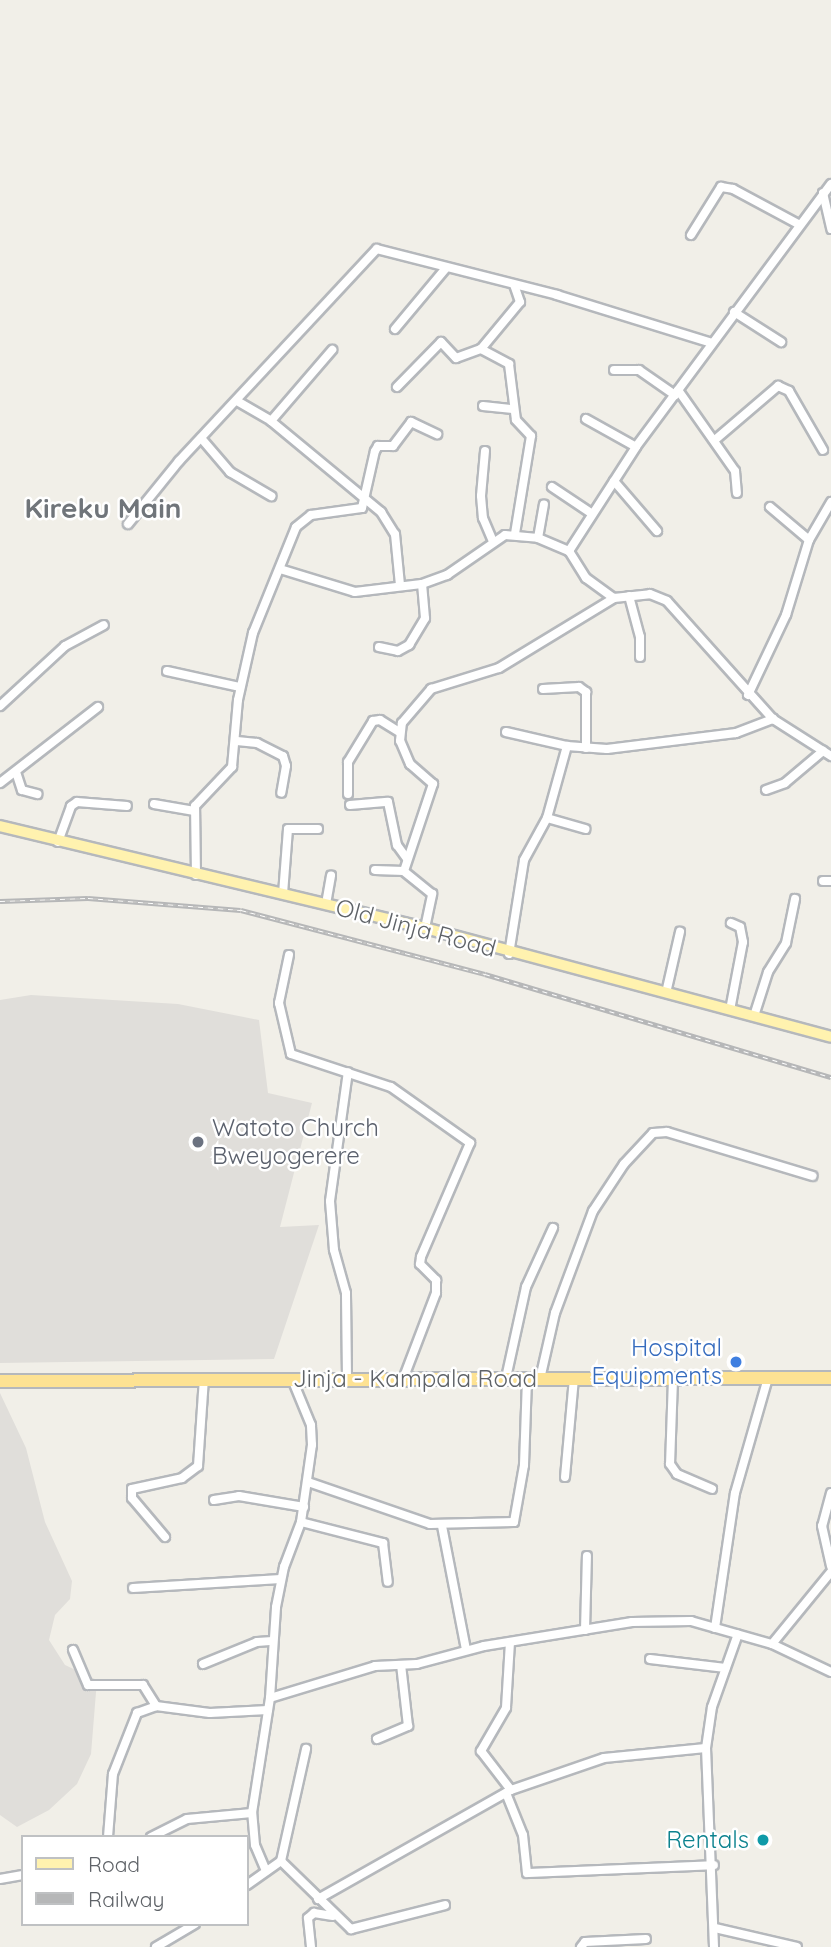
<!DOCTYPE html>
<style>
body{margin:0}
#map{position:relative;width:831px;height:1947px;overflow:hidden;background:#f1efe8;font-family:Quicksand,sans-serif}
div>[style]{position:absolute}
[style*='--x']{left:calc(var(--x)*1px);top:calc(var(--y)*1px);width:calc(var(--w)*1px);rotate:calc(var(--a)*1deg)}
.industrial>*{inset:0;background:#e0deda}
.roads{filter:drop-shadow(2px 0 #b5b8bc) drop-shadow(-2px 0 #b5b8bc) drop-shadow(0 2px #b5b8bc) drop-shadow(0 -2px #b5b8bc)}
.minor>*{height:8px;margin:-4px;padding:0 4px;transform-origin:4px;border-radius:4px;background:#fff}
.major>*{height:10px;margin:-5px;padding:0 5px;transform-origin:5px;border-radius:5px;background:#fff2af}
.highway>*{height:12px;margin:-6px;padding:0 6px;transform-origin:6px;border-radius:6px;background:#fde293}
.rail>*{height:4.5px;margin-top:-2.25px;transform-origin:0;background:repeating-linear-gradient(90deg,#fff 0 5px,#b6b7b8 0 10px);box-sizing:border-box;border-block:2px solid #b6b7b8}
.dots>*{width:19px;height:19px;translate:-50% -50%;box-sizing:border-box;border:4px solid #fff;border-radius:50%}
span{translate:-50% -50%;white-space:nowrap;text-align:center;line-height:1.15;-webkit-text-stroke:5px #fff;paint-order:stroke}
.street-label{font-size:24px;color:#5f6368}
.worship-label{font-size:24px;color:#5b616d}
.left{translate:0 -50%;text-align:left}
.shop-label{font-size:24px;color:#366cbe}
.right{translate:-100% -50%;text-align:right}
.culture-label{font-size:24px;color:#0d838f}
.quarter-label{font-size:28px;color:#70757a;font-weight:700}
.legend{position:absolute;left:21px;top:1835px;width:228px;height:91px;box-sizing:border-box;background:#fff;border:2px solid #bfc1c3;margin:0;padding:9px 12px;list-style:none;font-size:21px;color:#5f6368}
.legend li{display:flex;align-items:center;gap:14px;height:35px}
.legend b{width:35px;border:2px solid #bfc1c3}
</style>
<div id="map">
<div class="industrial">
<div style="clip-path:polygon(31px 995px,178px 1004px,259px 1020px,268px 1093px,312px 1103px,280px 1227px,319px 1225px,274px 1359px,0 1363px,0 1000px)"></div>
<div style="clip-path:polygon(0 1393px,26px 1448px,45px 1522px,72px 1581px,70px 1599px,55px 1615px,49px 1640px,65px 1665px,97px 1680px,91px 1754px,77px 1784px,49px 1810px,17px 1827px,0 1815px)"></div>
</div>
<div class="roads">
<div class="minor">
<div style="--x:831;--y:184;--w:327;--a:126.6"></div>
<div style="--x:636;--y:447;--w:124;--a:122.8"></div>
<div style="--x:569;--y:551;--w:32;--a:58"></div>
<div style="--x:586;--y:578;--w:34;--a:36"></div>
<div style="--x:614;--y:598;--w:36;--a:-6"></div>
<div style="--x:650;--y:594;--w:18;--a:22"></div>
<div style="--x:667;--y:601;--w:159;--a:48.1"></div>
<div style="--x:773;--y:719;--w:69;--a:32.5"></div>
<div style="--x:823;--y:193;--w:37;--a:77"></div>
<div style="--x:691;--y:235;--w:57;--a:-58"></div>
<div style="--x:721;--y:187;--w:12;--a:9"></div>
<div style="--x:733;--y:189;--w:74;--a:28.3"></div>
<div style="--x:734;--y:312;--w:56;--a:32.6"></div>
<div style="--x:395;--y:329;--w:80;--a:-50.1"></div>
<div style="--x:481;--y:349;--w:61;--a:-50.3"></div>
<div style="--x:520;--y:302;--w:18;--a:-109"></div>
<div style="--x:614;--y:370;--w:25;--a:0"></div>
<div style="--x:639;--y:370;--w:44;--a:34.8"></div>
<div style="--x:397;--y:387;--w:63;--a:-45.6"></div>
<div style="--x:441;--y:342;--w:22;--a:47"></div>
<div style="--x:456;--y:358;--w:27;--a:-20"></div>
<div style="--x:481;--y:349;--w:32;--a:28"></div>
<div style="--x:509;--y:364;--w:56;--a:82.9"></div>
<div style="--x:516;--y:420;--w:22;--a:47"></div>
<div style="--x:531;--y:436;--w:99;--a:99.3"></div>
<div style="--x:678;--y:390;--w:99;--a:54.9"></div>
<div style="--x:735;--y:471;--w:22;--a:85"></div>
<div style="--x:237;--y:401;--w:39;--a:30"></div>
<div style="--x:271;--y:421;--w:143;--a:39.6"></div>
<div style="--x:381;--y:512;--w:26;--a:58"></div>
<div style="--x:395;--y:534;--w:51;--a:84.4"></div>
<div style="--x:483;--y:406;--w:30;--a:6"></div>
<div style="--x:586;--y:419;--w:57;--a:29.2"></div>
<div style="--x:271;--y:421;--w:94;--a:-49.3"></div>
<div style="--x:201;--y:438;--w:45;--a:49.5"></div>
<div style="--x:230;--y:472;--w:48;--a:30.3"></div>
<div style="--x:716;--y:439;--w:82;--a:-40.5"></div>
<div style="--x:778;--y:386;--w:12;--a:24"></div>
<div style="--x:789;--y:391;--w:68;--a:60"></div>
<div style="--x:485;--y:451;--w:45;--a:95.1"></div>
<div style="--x:481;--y:496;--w:22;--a:85"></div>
<div style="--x:483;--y:518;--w:25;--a:67"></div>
<div style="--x:614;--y:481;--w:66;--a:49.3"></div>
<div style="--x:552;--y:487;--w:47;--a:33.7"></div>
<div style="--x:770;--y:507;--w:51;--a:40.2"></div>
<div style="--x:128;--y:524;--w:81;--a:-51"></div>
<div style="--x:179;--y:461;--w:290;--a:-47"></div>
<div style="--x:377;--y:249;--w:186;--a:14.3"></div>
<div style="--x:557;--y:295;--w:162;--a:17.2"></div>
<div style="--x:538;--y:538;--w:34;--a:-80"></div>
<div style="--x:280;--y:569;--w:78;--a:17"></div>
<div style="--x:355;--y:592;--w:67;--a:-6.8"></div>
<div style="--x:422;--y:584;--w:27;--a:-20"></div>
<div style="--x:447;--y:575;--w:70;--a:-34.6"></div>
<div style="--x:505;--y:535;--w:33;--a:5"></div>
<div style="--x:538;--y:538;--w:34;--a:23"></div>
<div style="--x:629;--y:596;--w:42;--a:75"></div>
<div style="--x:640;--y:637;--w:20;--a:90"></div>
<div style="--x:379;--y:647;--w:19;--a:12"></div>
<div style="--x:398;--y:651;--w:13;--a:-29"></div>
<div style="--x:409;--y:645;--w:31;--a:-59"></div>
<div style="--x:425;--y:618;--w:34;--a:-95"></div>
<div style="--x:167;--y:671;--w:75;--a:12.4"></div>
<div style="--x:543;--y:689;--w:36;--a:-3"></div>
<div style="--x:579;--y:687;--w:9;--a:36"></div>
<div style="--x:586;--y:692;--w:56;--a:90"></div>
<div style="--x:748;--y:695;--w:89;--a:-64.6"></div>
<div style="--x:786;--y:615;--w:78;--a:-73"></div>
<div style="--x:809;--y:540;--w:44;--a:-59.9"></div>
<div style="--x:0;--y:706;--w:88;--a:-42.7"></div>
<div style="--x:65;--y:646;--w:44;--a:-28.3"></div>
<div style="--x:506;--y:732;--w:63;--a:12.9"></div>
<div style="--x:567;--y:746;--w:40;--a:4.3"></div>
<div style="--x:607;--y:749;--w:130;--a:-7.1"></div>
<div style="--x:736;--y:733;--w:40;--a:-21"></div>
<div style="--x:237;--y:741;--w:20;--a:6"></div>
<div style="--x:257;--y:743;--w:29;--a:27"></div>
<div style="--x:283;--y:756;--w:10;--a:73"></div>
<div style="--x:286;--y:766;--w:27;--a:100"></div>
<div style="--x:16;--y:772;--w:19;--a:72"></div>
<div style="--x:22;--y:790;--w:16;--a:15"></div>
<div style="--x:0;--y:783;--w:124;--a:-37.8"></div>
<div style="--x:766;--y:790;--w:20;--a:-20"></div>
<div style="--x:785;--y:783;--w:50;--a:-40.1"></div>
<div style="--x:348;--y:794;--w:32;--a:-90"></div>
<div style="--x:348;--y:762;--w:48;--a:-58.6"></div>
<div style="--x:373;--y:721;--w:7;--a:-8"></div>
<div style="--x:380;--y:720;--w:22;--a:32"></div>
<div style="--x:154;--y:804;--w:41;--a:9.9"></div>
<div style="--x:350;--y:805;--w:38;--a:-5"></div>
<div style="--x:388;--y:802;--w:44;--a:78.2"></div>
<div style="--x:397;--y:845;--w:17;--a:54"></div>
<div style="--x:547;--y:818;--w:40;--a:16"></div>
<div style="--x:58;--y:842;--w:38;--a:-70"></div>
<div style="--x:71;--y:806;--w:7;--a:-34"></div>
<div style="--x:77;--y:802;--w:50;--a:4.6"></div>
<div style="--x:375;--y:870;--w:29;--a:2"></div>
<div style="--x:196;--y:875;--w:69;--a:-90.8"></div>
<div style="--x:195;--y:806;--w:54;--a:-46.5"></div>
<div style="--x:232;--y:767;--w:67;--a:-84.9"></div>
<div style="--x:238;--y:700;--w:69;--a:-77.4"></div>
<div style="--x:253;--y:633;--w:114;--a:-67.9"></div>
<div style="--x:296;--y:527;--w:19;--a:-39"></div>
<div style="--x:311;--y:515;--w:51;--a:-7.8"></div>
<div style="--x:362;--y:508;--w:58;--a:-77.2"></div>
<div style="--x:375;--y:451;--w:6;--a:-59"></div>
<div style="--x:378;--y:446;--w:15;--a:0"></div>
<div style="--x:393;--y:446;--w:30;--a:-53"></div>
<div style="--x:411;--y:422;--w:29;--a:25"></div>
<div style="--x:823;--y:881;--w:8;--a:0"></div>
<div style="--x:283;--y:894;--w:65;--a:-85.6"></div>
<div style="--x:288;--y:829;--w:30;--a:0"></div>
<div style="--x:326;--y:904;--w:29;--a:-80"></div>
<div style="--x:425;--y:928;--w:35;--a:-78"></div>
<div style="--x:432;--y:894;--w:36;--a:-141"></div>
<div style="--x:404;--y:871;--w:92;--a:-71.6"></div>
<div style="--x:433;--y:784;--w:30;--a:-139"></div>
<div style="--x:410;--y:764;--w:25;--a:-113"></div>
<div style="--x:400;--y:741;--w:18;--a:-84"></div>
<div style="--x:402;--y:723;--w:45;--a:-49.5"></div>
<div style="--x:431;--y:689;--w:71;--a:-17.2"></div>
<div style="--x:499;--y:668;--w:135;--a:-31.3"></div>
<div style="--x:509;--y:954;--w:95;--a:-80.9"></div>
<div style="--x:524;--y:860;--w:48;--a:-61.3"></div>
<div style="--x:547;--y:818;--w:75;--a:-74.5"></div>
<div style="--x:289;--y:955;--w:49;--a:101.8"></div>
<div style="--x:279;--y:1003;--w:52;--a:76.8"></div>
<div style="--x:291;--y:1054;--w:105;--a:18.3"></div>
<div style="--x:391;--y:1087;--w:97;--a:35.3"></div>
<div style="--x:470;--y:1143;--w:124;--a:113.3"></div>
<div style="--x:421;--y:1257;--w:7;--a:98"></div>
<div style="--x:420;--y:1264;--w:23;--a:45"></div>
<div style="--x:436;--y:1280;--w:13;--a:90"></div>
<div style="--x:436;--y:1293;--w:90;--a:110.9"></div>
<div style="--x:666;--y:993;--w:63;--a:-77.1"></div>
<div style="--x:730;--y:1010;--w:69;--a:-79.2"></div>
<div style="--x:743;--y:942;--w:15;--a:-101"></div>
<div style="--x:740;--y:927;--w:10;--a:-156"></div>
<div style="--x:754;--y:1016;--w:46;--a:-72.3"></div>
<div style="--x:768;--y:972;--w:34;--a:-58"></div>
<div style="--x:786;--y:943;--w:45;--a:-78.4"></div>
<div style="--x:347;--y:1377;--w:84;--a:-90.7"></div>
<div style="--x:346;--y:1293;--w:45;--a:-105.6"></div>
<div style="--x:334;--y:1250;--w:49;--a:-94.7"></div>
<div style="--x:330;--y:1201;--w:130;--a:-82.1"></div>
<div style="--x:506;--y:1378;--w:93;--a:-77.6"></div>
<div style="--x:526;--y:1287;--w:65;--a:-65.4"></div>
<div style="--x:540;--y:1379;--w:68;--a:-77.2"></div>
<div style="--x:555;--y:1313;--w:109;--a:-69.6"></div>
<div style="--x:593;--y:1211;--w:56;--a:-56.6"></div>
<div style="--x:624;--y:1164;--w:42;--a:-46.9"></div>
<div style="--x:653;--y:1133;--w:14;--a:-4"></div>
<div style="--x:667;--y:1132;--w:152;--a:16.8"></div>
<div style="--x:673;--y:1379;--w:85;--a:92"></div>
<div style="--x:670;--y:1464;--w:12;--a:55"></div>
<div style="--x:677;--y:1474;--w:38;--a:23"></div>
<div style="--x:565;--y:1477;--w:98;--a:-84.8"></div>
<div style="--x:308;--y:1482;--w:129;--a:19"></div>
<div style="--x:430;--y:1524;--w:84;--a:-1.4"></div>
<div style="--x:514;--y:1522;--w:58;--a:-80"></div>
<div style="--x:524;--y:1465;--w:87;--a:-88"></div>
<div style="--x:831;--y:1493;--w:34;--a:105"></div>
<div style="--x:822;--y:1526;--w:41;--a:77.3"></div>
<div style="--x:214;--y:1500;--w:25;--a:-9"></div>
<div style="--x:239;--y:1496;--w:66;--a:9.6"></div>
<div style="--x:301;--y:1522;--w:85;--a:14.4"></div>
<div style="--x:383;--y:1543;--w:39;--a:83"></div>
<div style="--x:442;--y:1526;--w:126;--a:79"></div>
<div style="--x:165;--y:1537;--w:51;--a:-130.2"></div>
<div style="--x:132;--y:1498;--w:9;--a:-90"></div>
<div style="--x:132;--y:1489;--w:51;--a:-12.4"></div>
<div style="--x:182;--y:1478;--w:20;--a:-37"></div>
<div style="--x:198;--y:1466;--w:87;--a:-86.1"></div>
<div style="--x:133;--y:1588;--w:148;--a:-3.5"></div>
<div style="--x:715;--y:1628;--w:136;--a:-81.6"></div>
<div style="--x:735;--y:1493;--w:120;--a:-74"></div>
<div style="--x:585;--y:1630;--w:74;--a:-88.5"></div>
<div style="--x:510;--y:1642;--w:66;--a:93.5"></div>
<div style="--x:506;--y:1708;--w:50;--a:120.2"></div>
<div style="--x:481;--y:1751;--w:49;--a:52.4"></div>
<div style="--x:772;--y:1644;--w:93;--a:-50.7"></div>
<div style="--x:73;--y:1650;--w:38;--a:67"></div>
<div style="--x:88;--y:1685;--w:55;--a:0"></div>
<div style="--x:143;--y:1685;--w:25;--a:58"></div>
<div style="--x:650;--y:1659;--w:76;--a:6.8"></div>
<div style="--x:203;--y:1664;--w:58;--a:-22.2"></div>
<div style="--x:257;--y:1642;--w:16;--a:-4"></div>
<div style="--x:270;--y:1698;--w:110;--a:-16.9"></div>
<div style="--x:375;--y:1666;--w:42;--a:-2.7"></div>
<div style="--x:417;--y:1664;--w:69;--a:-15"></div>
<div style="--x:484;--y:1646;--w:150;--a:-9.2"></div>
<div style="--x:632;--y:1622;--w:59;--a:-1"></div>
<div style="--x:691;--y:1621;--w:84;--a:15.9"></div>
<div style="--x:772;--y:1644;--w:65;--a:25.4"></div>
<div style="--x:377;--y:1739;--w:34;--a:-23"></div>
<div style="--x:408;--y:1726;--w:61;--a:-96.5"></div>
<div style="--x:506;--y:1793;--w:45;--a:68"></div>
<div style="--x:523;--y:1835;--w:38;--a:84"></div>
<div style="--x:527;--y:1873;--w:187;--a:-2.4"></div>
<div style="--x:108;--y:1837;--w:63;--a:-85.5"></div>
<div style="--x:113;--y:1774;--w:66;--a:-68.5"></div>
<div style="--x:137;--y:1713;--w:20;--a:-20"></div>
<div style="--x:156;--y:1706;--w:54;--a:7.4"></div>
<div style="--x:210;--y:1713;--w:58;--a:-3"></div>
<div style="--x:151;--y:1837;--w:40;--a:-26.6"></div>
<div style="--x:187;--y:1819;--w:65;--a:-5.3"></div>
<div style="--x:281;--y:1861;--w:98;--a:44.2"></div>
<div style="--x:351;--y:1929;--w:97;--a:-14.3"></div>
<div style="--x:266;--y:1871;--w:28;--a:-113"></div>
<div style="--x:255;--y:1845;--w:32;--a:-95"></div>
<div style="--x:252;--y:1813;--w:116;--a:-81.1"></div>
<div style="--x:270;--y:1698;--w:91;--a:-86.2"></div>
<div style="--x:276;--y:1607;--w:41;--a:-78.7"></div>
<div style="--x:284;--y:1567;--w:48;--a:-69.3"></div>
<div style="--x:301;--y:1522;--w:78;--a:-81.9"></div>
<div style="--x:312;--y:1445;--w:20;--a:-93"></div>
<div style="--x:311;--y:1425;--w:50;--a:-112.4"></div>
<div style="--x:0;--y:1879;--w:23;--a:-10"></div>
<div style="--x:247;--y:1885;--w:42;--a:-35.2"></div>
<div style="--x:281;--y:1861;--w:115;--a:-77.4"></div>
<div style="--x:318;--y:1899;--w:222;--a:-29.5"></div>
<div style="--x:511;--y:1790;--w:98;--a:-19"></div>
<div style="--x:604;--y:1758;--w:102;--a:-5.6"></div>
<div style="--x:715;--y:1928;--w:84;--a:13"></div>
<div style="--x:156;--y:1947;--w:45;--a:-30.5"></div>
<div style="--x:311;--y:1947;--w:29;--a:-96"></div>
<div style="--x:308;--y:1918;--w:8;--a:-40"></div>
<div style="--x:314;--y:1913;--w:19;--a:9"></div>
<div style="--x:581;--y:1947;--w:6;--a:-51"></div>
<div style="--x:585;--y:1942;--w:61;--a:-2.8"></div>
<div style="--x:714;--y:1947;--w:199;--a:-92.3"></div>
<div style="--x:706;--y:1748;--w:41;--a:-81.7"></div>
<div style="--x:712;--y:1707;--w:77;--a:-70.4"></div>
</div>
<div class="major">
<div style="--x:0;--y:826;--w:437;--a:13.5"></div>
<div style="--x:425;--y:928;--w:420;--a:15"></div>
</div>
<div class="highway">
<div style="--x:0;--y:1381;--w:831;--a:-0.21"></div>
</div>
</div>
<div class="rail">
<div style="--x:0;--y:901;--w:88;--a:-2"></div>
<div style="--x:88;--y:898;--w:153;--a:4.5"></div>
<div style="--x:241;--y:910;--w:252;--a:14.7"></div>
<div style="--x:485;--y:974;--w:361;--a:16.6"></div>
</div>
<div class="dots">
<div style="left:198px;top:1142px;background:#6b7280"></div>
<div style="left:736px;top:1362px;background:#3f7fe0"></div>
<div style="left:763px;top:1840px;background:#0f9aa8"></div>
</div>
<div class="street-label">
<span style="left:416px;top:928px;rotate:15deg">Old Jinja Road</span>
<span style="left:415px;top:1379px">Jinja - Kampala Road</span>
</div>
<div class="worship-label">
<span class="left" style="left:212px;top:1142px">Watoto Church<br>Bweyogerere</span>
</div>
<div class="shop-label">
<span class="right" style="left:722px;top:1362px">Hospital<br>Equipments</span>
</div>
<div class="culture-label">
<span class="right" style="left:749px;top:1840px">Rentals</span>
</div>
<div class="quarter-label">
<span style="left:103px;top:508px">Kireku Main</span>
</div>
<ul class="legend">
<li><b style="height:9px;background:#fff2af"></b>Road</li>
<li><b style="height:9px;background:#b6b7b8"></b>Railway</li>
</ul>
</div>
